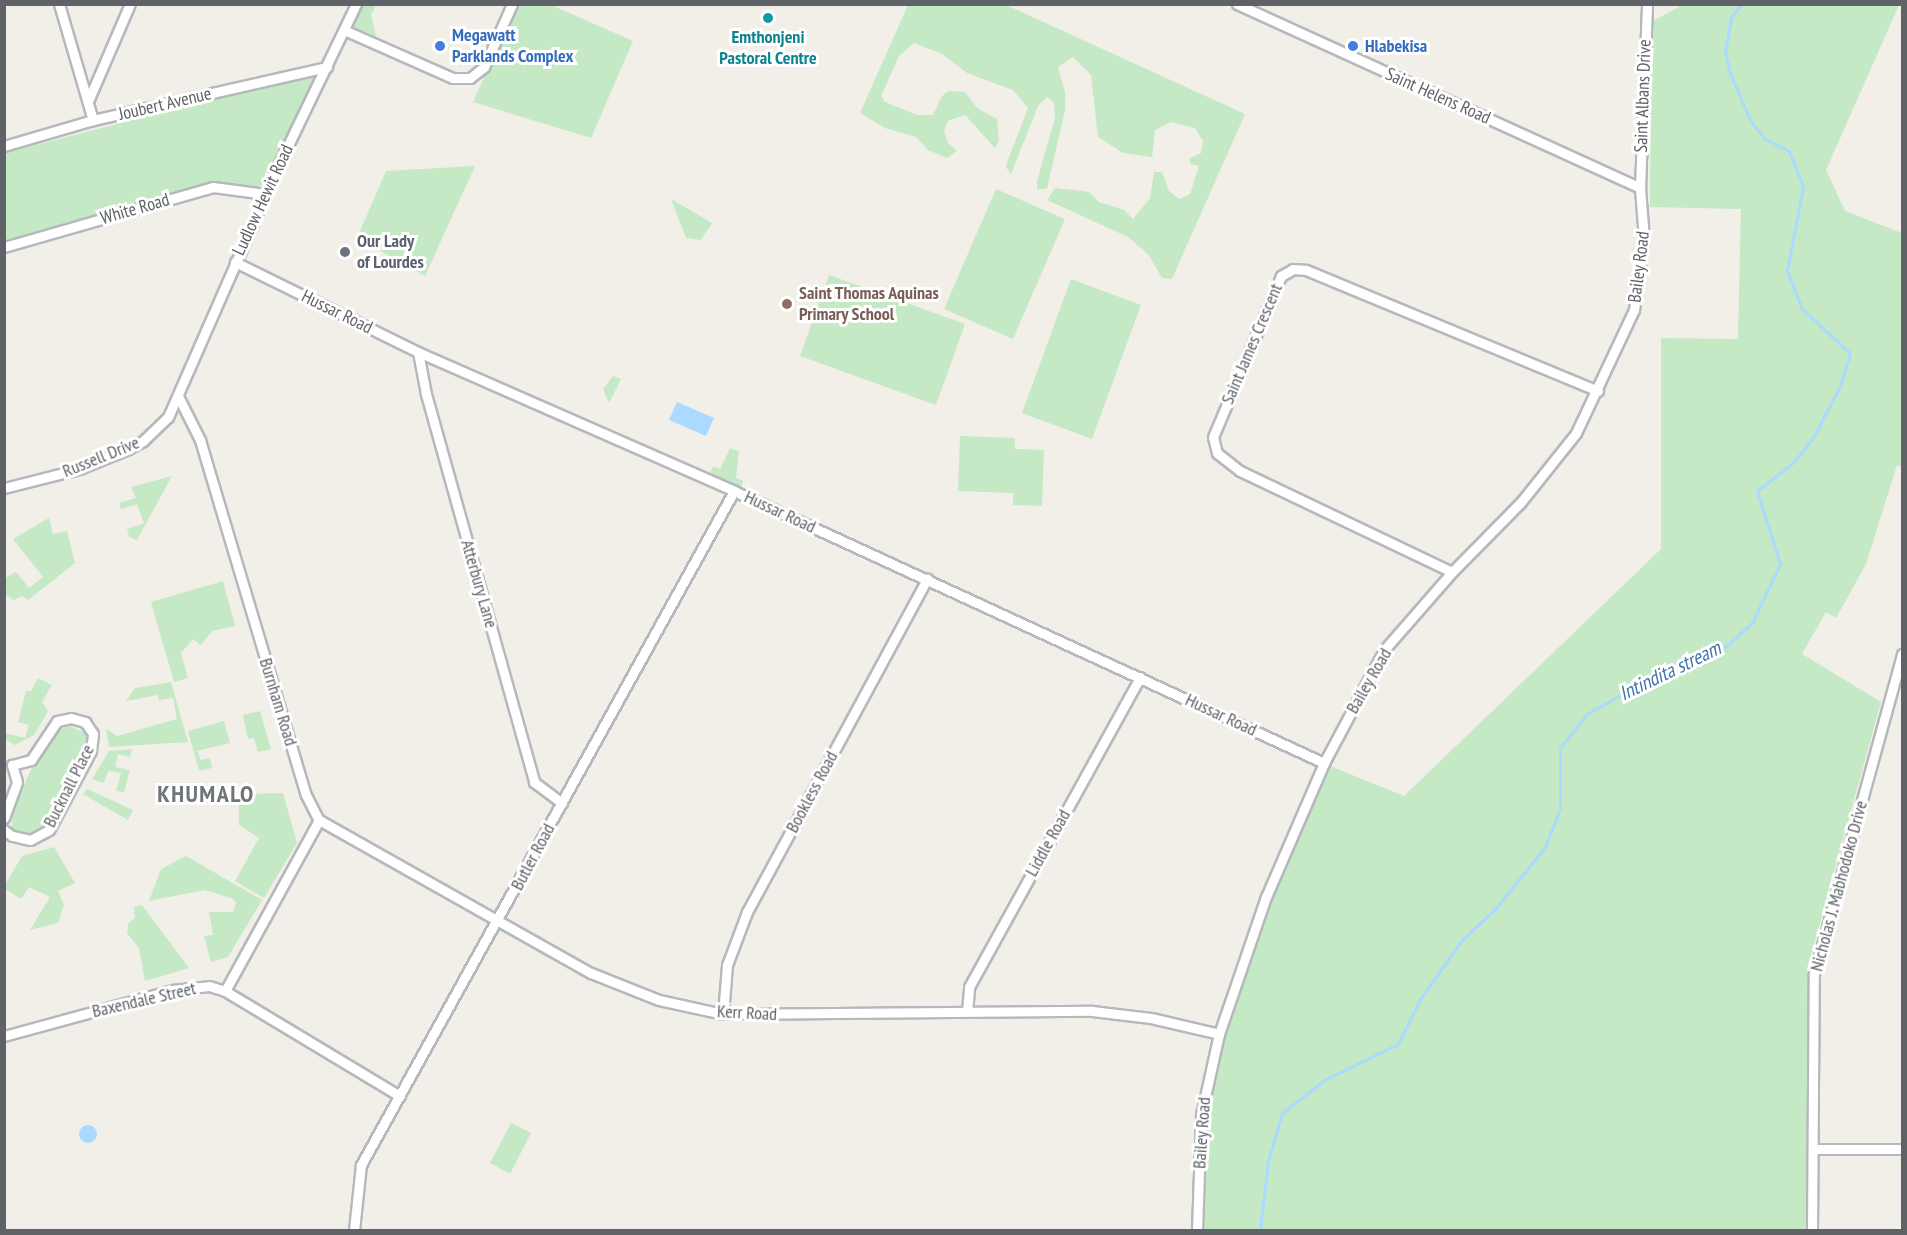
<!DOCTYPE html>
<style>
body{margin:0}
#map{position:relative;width:1907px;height:1235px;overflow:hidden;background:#f1efe8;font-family:"PT Sans Narrow",sans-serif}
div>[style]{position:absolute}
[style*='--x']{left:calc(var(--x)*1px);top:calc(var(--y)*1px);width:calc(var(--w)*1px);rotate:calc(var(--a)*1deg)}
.green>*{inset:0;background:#c5e8c5}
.water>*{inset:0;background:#aadaff}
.round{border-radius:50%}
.stream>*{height:3px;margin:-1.5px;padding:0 1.5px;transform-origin:1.5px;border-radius:1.5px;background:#aadaff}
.roads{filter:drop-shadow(2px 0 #b5b8bc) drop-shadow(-2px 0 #b5b8bc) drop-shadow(0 2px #b5b8bc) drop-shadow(0 -2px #b5b8bc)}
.minor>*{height:9px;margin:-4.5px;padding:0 4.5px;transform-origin:4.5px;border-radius:4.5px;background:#fff}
.dots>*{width:16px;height:16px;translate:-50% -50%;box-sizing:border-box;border:3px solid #fff;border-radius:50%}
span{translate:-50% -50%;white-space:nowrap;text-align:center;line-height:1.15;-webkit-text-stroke:6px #fff;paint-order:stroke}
.shop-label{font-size:18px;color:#366cbe;font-weight:700}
.left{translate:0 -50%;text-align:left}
.culture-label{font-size:18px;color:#0d838f;font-weight:700}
.street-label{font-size:18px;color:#5f6368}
.worship-label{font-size:18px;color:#5b616d;font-weight:700}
.education-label{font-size:18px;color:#785e54;font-weight:700}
.water-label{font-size:20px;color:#4174aa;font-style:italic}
.district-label{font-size:24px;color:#70757a;font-weight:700;letter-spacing:1.5px}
.frame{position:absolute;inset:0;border:6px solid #5f6368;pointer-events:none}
</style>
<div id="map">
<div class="green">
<div style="clip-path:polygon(361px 5px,376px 5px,371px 15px,376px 36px,351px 26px)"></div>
<div style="clip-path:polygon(516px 5px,551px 5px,633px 41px,591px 138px,473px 102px)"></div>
<div style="clip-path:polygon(1006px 5px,1245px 114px,1172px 279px,1162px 278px,1149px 255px,1128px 237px,1047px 200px,1055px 188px,1089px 192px,1099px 202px,1124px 210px,1133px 219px,1150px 198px,1154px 172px,1162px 172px,1169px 191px,1179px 199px,1190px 194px,1199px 166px,1191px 164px,1189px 159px,1201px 153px,1203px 141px,1195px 128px,1171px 122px,1155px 130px,1152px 157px,1123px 153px,1098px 137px,1091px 75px,1073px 57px,1058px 67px,1065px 92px,1065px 110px,1047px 189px,1037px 189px,1037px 181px,1055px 118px,1054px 103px,1047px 97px,1038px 106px,1011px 174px,1006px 167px,1008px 160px,1028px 108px,1013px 90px,967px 73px,942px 54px,914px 43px,899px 56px,881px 96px,885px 102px,917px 115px,933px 115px,942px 96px,949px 91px,965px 92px,977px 108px,997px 119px,999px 141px,995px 148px,965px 115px,948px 121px,944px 131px,948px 143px,957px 151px,947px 158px,928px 150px,916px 137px,885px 128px,860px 113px,908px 5px)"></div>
<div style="clip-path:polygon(1682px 5px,1899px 5px,1826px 170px,1845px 211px,1902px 233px,1902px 467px,1897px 465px,1866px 564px,1836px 618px,1826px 612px,1802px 654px,1881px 702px,1809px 963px,1806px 1230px,1204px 1230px,1204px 1145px,1222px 1040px,1266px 910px,1330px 766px,1404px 796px,1661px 549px,1661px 338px,1738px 339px,1741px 209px,1650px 207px,1651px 22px)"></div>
<div style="clip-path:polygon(322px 71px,262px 185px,255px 189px,215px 184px,5px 244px,5px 153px)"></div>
<div style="clip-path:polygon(475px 166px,425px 276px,361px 240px,364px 233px,360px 231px,386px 171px)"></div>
<div style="clip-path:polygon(996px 189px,1065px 219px,1013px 339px,944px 309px)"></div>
<div style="clip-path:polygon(671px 199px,712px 223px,701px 240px,686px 238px)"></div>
<div style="clip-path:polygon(829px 275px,965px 324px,936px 405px,800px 356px)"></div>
<div style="clip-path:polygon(1071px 279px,1141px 305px,1092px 439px,1022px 413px)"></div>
<div style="clip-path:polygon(613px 376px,621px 379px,609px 403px,603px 389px)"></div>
<div style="clip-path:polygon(960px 436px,1015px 438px,1015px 449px,1044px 450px,1042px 506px,1013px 505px,1013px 493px,958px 491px)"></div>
<div style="clip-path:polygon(730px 448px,739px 451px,736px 478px,743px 481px,740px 491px,709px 477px,713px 466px,720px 469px)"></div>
<div style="clip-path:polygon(172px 476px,137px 540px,129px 537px,127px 529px,144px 523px,137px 504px,121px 509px,119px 503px,136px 498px,131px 487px)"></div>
<div style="clip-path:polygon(49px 518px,53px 534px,67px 531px,75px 563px,28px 600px,22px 596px,14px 600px,5px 594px,5px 578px,16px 572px,29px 588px,43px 577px,13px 539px)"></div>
<div style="clip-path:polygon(223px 581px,235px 626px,212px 631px,201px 645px,193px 639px,181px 653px,188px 678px,174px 682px,151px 602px)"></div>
<div style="clip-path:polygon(38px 678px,52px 685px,42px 702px,48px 711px,34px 735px,15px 745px,5px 739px,5px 733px,25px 738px,29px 725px,18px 722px,26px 691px,31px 691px)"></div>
<div style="clip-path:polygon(171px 682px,188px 742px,109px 747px,106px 729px,117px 736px,177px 719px,173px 698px,159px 700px,158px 695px,126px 701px,135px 688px)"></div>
<div style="clip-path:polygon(260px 711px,271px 749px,258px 752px,254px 738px,248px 739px,243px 715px)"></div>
<div style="clip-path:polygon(224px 721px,230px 743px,197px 751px,201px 760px,210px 758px,212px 768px,199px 771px,188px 731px)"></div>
<div style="clip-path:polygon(70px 726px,87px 734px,86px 754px,45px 828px,31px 836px,22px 834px,12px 828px,12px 812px,34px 763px,56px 730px)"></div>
<div style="clip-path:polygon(132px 749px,130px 757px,118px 754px,115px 767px,130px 770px,124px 792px,116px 791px,121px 773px,109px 771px,103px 783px,92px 779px,109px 751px)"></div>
<div style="clip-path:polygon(87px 789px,133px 810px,128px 820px,83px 794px)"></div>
<div style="clip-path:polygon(283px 793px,297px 843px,264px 898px,235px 881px,259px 838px,239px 825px,239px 794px)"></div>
<div style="clip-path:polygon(54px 847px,75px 883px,58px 891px,64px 905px,58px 923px,30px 930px,50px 897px,29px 887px,21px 899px,5px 889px,5px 885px,22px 856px)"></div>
<div style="clip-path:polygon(186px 856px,262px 900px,228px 957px,211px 962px,204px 936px,213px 935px,209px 912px,233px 912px,236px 903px,233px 899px,205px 890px,149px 901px,161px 869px)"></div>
<div style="clip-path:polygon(142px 905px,189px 968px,145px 981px,139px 948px,127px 933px,128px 924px,135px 918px,134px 907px)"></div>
<div style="clip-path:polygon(511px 1123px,531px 1133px,510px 1174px,490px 1163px)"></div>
</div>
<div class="water">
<div style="clip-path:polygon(677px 402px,714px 418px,706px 436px,669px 420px)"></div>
<div class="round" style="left:79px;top:1125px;width:18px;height:18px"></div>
</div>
<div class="stream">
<div style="--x:1260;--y:1230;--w:69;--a:-83.4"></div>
<div style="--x:1268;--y:1161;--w:50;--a:-73.7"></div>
<div style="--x:1282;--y:1113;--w:56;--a:-37.7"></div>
<div style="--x:1326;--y:1079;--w:80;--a:-25.9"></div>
<div style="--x:1398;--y:1044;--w:48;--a:-64"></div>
<div style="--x:1419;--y:1001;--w:73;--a:-55"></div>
<div style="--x:1461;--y:941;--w:48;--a:-43.3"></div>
<div style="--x:1496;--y:908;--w:78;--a:-51.2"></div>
<div style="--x:1545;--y:847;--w:41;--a:-68.5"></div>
<div style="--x:1560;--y:809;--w:61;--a:-90"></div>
<div style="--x:1560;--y:748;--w:43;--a:-51.5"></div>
<div style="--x:1587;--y:714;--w:78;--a:-29.8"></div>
<div style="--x:1655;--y:675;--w:67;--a:-19.2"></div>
<div style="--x:1718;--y:653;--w:45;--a:-41.4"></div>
<div style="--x:1752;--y:623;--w:65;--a:-64.6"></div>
<div style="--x:1780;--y:564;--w:77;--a:-107.5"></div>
<div style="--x:1757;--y:491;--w:48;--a:-38.3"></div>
<div style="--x:1795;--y:461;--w:34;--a:-53"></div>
<div style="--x:1815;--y:434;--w:54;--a:-62.5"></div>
<div style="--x:1840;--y:386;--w:34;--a:-73"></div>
<div style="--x:1850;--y:353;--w:65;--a:-137.5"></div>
<div style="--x:1802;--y:309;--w:41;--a:-111.5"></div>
<div style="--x:1787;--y:271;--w:86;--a:-79.3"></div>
<div style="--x:1803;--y:186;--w:38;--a:-112"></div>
<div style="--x:1789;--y:151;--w:27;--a:-153"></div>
<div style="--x:1765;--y:139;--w:22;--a:-129"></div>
<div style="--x:1751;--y:122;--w:53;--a:-113.2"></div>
<div style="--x:1730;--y:73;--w:22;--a:-103"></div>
<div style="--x:1725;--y:52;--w:36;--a:-80"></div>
<div style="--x:1731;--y:17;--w:17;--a:-50"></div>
</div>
<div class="roads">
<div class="minor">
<div style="--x:59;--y:4;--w:121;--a:73.7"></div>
<div style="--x:1237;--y:4;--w:443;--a:24.5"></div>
<div style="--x:344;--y:30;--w:119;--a:23.8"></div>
<div style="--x:453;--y:78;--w:17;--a:0"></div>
<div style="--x:470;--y:78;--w:18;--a:-38"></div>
<div style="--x:484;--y:67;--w:69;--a:-66"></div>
<div style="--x:89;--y:99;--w:103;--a:-66.7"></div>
<div style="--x:4;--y:146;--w:93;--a:-16.3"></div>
<div style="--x:93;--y:120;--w:240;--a:-12.8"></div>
<div style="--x:4;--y:247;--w:217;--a:-16"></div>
<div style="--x:213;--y:187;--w:53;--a:7.5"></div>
<div style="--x:235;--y:262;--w:204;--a:26.2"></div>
<div style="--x:418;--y:352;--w:345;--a:23.7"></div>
<div style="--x:734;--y:491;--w:650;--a:24.75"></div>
<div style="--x:418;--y:352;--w:43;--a:79.2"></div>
<div style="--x:426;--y:394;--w:403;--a:74.4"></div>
<div style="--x:534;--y:782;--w:35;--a:37"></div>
<div style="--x:179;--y:398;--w:47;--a:63.4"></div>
<div style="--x:200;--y:440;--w:370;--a:73.4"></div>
<div style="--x:306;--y:795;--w:28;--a:63"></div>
<div style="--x:319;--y:820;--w:195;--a:118.8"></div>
<div style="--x:4;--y:488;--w:77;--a:-14.2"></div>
<div style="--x:79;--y:469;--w:53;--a:-22.2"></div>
<div style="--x:128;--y:449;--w:17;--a:-28"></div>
<div style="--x:143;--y:441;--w:35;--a:-44"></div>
<div style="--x:168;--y:417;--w:279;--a:-66.3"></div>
<div style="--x:280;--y:162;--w:175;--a:-64.3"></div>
<div style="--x:1452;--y:572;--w:235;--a:-154.5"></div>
<div style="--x:1240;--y:471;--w:29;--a:-142"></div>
<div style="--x:1217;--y:453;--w:16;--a:-104"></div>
<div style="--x:1213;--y:437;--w:175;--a:-67.1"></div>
<div style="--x:1281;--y:276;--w:14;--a:-30"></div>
<div style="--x:1293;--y:269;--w:13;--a:4"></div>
<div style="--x:1306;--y:270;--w:316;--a:22.5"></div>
<div style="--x:4;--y:818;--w:38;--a:-70"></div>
<div style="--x:17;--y:782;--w:18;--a:-106"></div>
<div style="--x:12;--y:765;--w:20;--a:-15"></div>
<div style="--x:31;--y:760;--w:47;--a:-56.3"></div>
<div style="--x:57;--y:721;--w:14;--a:-12"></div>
<div style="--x:71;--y:718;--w:15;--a:16"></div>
<div style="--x:85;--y:722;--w:14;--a:56"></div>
<div style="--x:93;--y:734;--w:17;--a:97"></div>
<div style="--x:91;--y:751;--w:89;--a:118"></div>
<div style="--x:49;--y:830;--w:21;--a:152"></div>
<div style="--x:30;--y:840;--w:18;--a:-167"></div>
<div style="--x:12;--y:836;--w:10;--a:-143"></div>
<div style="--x:319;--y:820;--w:312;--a:29.4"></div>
<div style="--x:591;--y:973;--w:73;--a:21.7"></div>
<div style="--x:659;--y:1000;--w:66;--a:12.3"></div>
<div style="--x:723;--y:1014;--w:369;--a:-0.5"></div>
<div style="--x:1092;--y:1011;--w:59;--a:6.8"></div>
<div style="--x:1151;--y:1018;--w:70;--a:13.2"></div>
<div style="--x:967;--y:1012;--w:25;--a:-85"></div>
<div style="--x:969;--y:987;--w:354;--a:-61.1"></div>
<div style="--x:723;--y:1014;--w:49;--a:-85.3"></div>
<div style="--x:727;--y:965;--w:57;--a:-69.3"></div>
<div style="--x:747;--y:912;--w:379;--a:-61.6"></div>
<div style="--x:4;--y:1036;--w:174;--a:-15.3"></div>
<div style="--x:172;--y:990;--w:37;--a:-6"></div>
<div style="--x:209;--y:986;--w:17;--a:17"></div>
<div style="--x:225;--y:991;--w:204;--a:31"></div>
<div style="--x:1815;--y:1149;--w:87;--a:0"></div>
<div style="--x:354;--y:1230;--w:65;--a:-83.9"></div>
<div style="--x:361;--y:1165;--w:770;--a:-61.04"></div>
<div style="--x:1197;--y:1230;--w:115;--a:-88"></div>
<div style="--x:1201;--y:1115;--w:83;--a:-77.5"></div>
<div style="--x:1219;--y:1034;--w:145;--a:-71.1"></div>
<div style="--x:1266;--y:897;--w:146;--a:-66.6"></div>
<div style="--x:1324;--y:763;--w:128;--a:-62"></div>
<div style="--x:1384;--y:650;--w:103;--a:-48.9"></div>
<div style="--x:1452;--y:572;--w:98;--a:-45.4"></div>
<div style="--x:1521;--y:502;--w:88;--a:-51.4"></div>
<div style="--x:1576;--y:433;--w:136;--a:-64.8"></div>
<div style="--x:1634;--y:310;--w:72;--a:-82"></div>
<div style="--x:1644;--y:239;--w:51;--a:-94.5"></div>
<div style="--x:1640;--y:188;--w:184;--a:-87.8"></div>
<div style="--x:1812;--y:1230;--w:256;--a:-89.6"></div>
<div style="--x:1814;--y:974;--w:332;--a:-74.6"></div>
</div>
</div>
<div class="dots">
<div style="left:768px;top:18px;background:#0f9aa8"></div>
<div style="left:440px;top:46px;background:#3f7fe0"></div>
<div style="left:1353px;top:46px;background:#3f7fe0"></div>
<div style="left:345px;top:252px;background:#6b7280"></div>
<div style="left:787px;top:304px;background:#8d6e63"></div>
</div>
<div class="shop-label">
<span class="left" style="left:452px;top:46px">Megawatt<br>Parklands Complex</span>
<span class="left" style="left:1365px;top:46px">Hlabekisa</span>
</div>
<div class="culture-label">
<span style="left:768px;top:48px">Emthonjeni<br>Pastoral Centre</span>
</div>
<div class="street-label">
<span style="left:1438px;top:96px;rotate:24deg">Saint Helens Road</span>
<span style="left:1643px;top:96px;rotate:-88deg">Saint Albans Drive</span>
<span style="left:165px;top:104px;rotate:-13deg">Joubert Avenue</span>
<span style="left:263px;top:200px;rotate:-65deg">Ludlow Hewit Road</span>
<span style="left:135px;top:209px;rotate:-16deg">White Road</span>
<span style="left:1639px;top:267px;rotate:-83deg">Bailey Road</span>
<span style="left:337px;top:312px;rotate:26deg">Hussar Road</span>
<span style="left:1252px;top:344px;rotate:-67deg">Saint James Crescent</span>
<span style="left:101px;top:457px;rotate:-22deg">Russell Drive</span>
<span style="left:780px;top:512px;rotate:25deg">Hussar Road</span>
<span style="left:479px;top:584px;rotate:74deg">Atterbury Lane</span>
<span style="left:1369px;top:681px;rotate:-60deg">Bailey Road</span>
<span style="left:278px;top:702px;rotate:73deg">Burnham Road</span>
<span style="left:1221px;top:715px;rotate:25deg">Hussar Road</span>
<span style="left:69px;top:786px;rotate:-63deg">Bucknall Place</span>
<span style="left:812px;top:792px;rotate:-62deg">Bookless Road</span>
<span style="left:1048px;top:843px;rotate:-61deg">Liddle Road</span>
<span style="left:533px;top:857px;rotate:-62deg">Butler Road</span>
<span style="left:1839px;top:886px;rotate:-75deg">Nicholas J. Mabhodoko Drive</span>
<span style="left:144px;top:1000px;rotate:-13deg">Baxendale Street</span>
<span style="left:747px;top:1013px;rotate:3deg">Kerr Road</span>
<span style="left:1202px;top:1133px;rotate:-86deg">Bailey Road</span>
</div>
<div class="worship-label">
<span class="left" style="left:357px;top:252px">Our Lady<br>of Lourdes</span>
</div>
<div class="education-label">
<span class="left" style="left:799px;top:304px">Saint Thomas Aquinas<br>Primary School</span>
</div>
<div class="water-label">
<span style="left:1670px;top:671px;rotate:-26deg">Intindita stream</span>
</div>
<div class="district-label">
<span style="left:206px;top:794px">KHUMALO</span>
</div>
<div class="frame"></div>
</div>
